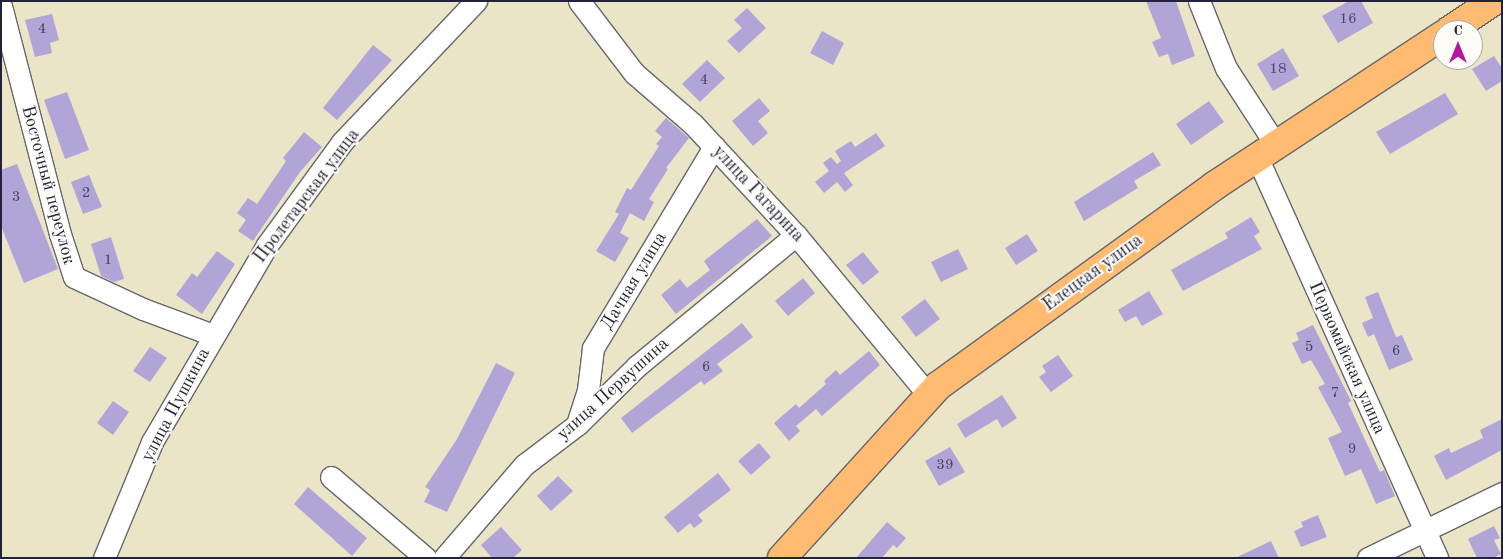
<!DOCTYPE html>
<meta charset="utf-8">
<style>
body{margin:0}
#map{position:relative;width:1503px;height:559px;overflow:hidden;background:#ebe5c7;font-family:"Old Standard TT",serif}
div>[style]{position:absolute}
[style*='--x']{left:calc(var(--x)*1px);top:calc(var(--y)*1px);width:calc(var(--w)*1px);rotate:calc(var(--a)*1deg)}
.building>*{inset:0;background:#b1a5d8}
.roads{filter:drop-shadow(1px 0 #68666c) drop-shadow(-1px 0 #68666c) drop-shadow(0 1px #68666c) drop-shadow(0 -1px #68666c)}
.minor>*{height:21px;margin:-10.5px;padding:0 10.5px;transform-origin:10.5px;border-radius:10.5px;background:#fff}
.major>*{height:28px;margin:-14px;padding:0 14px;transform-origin:14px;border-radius:14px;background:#ffbb71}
span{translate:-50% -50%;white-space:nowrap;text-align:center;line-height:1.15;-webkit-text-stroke:4px #fdfcf7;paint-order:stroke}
.number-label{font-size:15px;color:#464362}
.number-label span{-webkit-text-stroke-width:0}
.street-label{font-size:18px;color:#22223b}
.frame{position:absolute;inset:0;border:2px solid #22223b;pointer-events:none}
.north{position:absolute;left:1433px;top:20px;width:50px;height:50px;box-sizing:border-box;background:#fdfcf7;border:1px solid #a5a5ac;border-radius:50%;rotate:0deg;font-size:14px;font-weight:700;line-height:20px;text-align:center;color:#22223b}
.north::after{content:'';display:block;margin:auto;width:18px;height:22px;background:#b5179e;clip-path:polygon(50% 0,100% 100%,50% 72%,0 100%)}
</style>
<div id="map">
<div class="building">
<div style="clip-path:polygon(1146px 1px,1176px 1px,1195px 56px,1172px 65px,1168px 54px,1159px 57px,1152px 42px,1161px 38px)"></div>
<div style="clip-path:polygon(1349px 1px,1361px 1px,1373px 23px,1338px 43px,1322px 16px)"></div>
<div style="clip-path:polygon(747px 8px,766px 28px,739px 53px,727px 41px,742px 28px,734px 20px)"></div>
<div style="clip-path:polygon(52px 14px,59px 40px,50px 43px,52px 53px,35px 57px,25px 20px)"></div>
<div style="clip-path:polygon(822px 31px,844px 43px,833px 65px,810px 53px)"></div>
<div style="clip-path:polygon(373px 45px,392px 60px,337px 120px,323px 108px)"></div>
<div style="clip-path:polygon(1283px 48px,1299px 76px,1273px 91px,1257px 64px)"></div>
<div style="clip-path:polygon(1494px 56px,1502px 68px,1502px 81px,1486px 91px,1472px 69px)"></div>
<div style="clip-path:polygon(707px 60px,725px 78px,700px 102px,682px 84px)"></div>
<div style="clip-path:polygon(67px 92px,89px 150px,65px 159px,44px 100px)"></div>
<div style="clip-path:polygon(1445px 93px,1458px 114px,1390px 154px,1376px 132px)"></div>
<div style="clip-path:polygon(759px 98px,770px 111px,758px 121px,768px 133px,753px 146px,732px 121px)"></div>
<div style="clip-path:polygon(1209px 101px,1224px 122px,1191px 145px,1176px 124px)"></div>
<div style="clip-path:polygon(666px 118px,689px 138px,666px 168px,668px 169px,649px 199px,654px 202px,644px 221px,630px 213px,620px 233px,629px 238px,615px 262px,596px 251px,619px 214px,615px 212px,627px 188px,631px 190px,659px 146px,656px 144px,662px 137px,655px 131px)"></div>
<div style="clip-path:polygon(304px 132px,322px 147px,300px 172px,253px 241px,238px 231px,246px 220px,237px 213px,248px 198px,257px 204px,286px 161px,283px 158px)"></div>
<div style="clip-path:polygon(876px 133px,885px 146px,844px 173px,853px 185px,845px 192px,837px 182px,824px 193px,815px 182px,829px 171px,823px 163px,831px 157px,837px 164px,841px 161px,835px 151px,851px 141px,855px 147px)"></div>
<div style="clip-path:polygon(1153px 152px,1161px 165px,1134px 181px,1138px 188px,1084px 221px,1074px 202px)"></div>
<div style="clip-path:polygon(17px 164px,58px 269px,24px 283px,1px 226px,1px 170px)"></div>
<div style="clip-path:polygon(89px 175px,102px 207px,83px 214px,71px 182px)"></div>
<div style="clip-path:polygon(1251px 217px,1260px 232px,1254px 236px,1262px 249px,1183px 291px,1171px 270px,1228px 238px,1225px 233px)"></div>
<div style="clip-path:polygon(757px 219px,772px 236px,676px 314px,661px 295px,680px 279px,687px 288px,710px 270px,704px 261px)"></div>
<div style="clip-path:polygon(1027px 234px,1038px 251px,1016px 265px,1005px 248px)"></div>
<div style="clip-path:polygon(111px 237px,124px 279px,114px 282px,101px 276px,91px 244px)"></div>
<div style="clip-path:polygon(958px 249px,968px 269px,941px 282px,931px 262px)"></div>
<div style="clip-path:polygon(217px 251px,235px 264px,202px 314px,176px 295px,192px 273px,197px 277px)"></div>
<div style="clip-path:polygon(863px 252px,879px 272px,863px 285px,846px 265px)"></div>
<div style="clip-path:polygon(803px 278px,815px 293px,788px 316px,775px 301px)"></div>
<div style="clip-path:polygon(1149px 291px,1163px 314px,1142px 326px,1136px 316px,1125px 322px,1118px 310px)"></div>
<div style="clip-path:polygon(1378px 292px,1396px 337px,1402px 335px,1413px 360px,1389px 370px,1374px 334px,1368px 337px,1362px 323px,1373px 318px,1365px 297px)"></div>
<div style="clip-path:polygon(925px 299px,940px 319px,916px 337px,901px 317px)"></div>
<div style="clip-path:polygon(742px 323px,753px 337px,717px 364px,723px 371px,704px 385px,701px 381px,632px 433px,621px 418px)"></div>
<div style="clip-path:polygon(1313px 325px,1351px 401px,1348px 403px,1380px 472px,1384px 470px,1395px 496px,1376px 504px,1361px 469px,1345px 476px,1328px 438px,1342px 432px,1318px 387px,1325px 384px,1311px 360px,1302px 364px,1292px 343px,1299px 340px,1296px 333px)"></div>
<div style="clip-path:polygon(150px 347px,167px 358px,150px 382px,133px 371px)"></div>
<div style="clip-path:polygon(869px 351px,880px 365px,822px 416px,816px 409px,796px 426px,800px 431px,789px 441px,774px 423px,796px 404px,799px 408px,826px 384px,824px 381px,836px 370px,840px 375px)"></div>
<div style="clip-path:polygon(1058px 355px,1073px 376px,1051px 392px,1039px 377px,1046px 372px,1042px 366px)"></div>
<div style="clip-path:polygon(496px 363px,515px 373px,447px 512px,424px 502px,430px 490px,425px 487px,457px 439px)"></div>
<div style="clip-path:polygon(1002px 395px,1017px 418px,1002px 428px,997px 419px,965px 438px,957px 424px)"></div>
<div style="clip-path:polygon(113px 401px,129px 412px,113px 435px,97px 423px)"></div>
<div style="clip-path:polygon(1502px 419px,1502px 450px,1446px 480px,1434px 456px,1449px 448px,1451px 453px,1483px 438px,1480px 430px)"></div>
<div style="clip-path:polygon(759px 443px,771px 457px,751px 475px,738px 461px)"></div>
<div style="clip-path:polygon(950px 447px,965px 472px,939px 486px,925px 461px)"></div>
<div style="clip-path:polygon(718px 473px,731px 490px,698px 515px,703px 521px,694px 528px,690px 523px,678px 533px,664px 517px)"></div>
<div style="clip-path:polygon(558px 476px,573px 491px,551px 511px,537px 496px)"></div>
<div style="clip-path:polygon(308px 487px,367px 538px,352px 556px,294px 504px)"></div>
<div style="clip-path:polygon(1318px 515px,1327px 537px,1301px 547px,1294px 531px,1303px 527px,1301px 522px)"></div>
<div style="clip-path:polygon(887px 522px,906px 538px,897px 548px,893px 545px,882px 558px,856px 558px)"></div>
<div style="clip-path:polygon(1494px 526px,1500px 538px,1494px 540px,1501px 554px,1493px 558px,1477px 558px,1468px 539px)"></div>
<div style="clip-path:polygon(501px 527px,522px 550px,513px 558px,492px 558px,481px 545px)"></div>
<div style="clip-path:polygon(1271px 541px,1279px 558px,1235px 558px)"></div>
</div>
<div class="roads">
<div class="minor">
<div style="--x:579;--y:1;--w:91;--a:52.6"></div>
<div style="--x:634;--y:73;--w:79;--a:40.9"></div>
<div style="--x:694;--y:125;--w:150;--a:47.2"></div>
<div style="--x:796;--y:235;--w:209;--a:50.4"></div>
<div style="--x:1199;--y:1;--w:72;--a:68.1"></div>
<div style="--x:1226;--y:68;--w:92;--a:57"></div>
<div style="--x:1;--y:6;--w:236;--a:75.5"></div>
<div style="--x:60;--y:234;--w:45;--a:72"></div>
<div style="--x:74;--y:277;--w:76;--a:24.9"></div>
<div style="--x:143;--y:309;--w:75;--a:20.4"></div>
<div style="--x:1257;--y:157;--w:440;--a:65.8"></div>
<div style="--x:578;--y:421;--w:33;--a:-72"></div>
<div style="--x:588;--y:390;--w:42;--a:-83.2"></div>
<div style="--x:593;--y:348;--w:235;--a:-59"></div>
<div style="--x:331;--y:477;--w:125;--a:40.5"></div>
<div style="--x:104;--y:558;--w:126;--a:-67.5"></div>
<div style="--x:152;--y:442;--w:228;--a:-59.7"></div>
<div style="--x:267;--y:245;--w:127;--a:-53.9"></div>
<div style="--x:342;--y:142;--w:195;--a:-46.5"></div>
<div style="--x:444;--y:558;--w:123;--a:-49.3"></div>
<div style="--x:524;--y:465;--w:68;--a:-37.2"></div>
<div style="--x:578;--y:424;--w:83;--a:-44.5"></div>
<div style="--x:637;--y:366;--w:206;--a:-39.5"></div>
<div style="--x:1368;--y:558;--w:149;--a:-25.9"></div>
</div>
<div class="major">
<div style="--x:1450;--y:30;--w:53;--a:-33.4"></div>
<div style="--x:782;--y:558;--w:232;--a:-47.8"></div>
<div style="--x:938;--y:386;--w:341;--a:-35.9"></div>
<div style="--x:1214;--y:186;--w:274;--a:-33.4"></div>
</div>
</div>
<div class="number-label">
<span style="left:1348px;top:20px">16</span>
<span style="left:42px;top:30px">4</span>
<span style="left:1278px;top:70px">18</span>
<span style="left:704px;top:81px">4</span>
<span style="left:86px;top:194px">2</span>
<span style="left:16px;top:198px">3</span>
<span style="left:108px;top:261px">1</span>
<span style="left:1309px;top:348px">5</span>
<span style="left:1396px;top:352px">6</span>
<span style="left:706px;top:368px">6</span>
<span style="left:1335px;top:394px">7</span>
<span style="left:1352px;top:450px">9</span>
<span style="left:945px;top:466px">39</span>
</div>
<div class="street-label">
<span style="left:48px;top:185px;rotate:75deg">Восточный переулок</span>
<span style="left:758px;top:194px;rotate:47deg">улица Гагарина</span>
<span style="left:307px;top:196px;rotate:-53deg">Пролетарская улица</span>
<span style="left:1093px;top:273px;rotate:-36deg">Елецкая улица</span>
<span style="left:634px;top:281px;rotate:-59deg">Дачная улица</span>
<span style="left:1347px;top:358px;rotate:66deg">Первомайская улица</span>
<span style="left:613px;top:389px;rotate:-42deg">улица Первушина</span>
<span style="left:176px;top:405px;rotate:-62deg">улица Пушкина</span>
</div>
<div class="frame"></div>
<div class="north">С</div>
</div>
